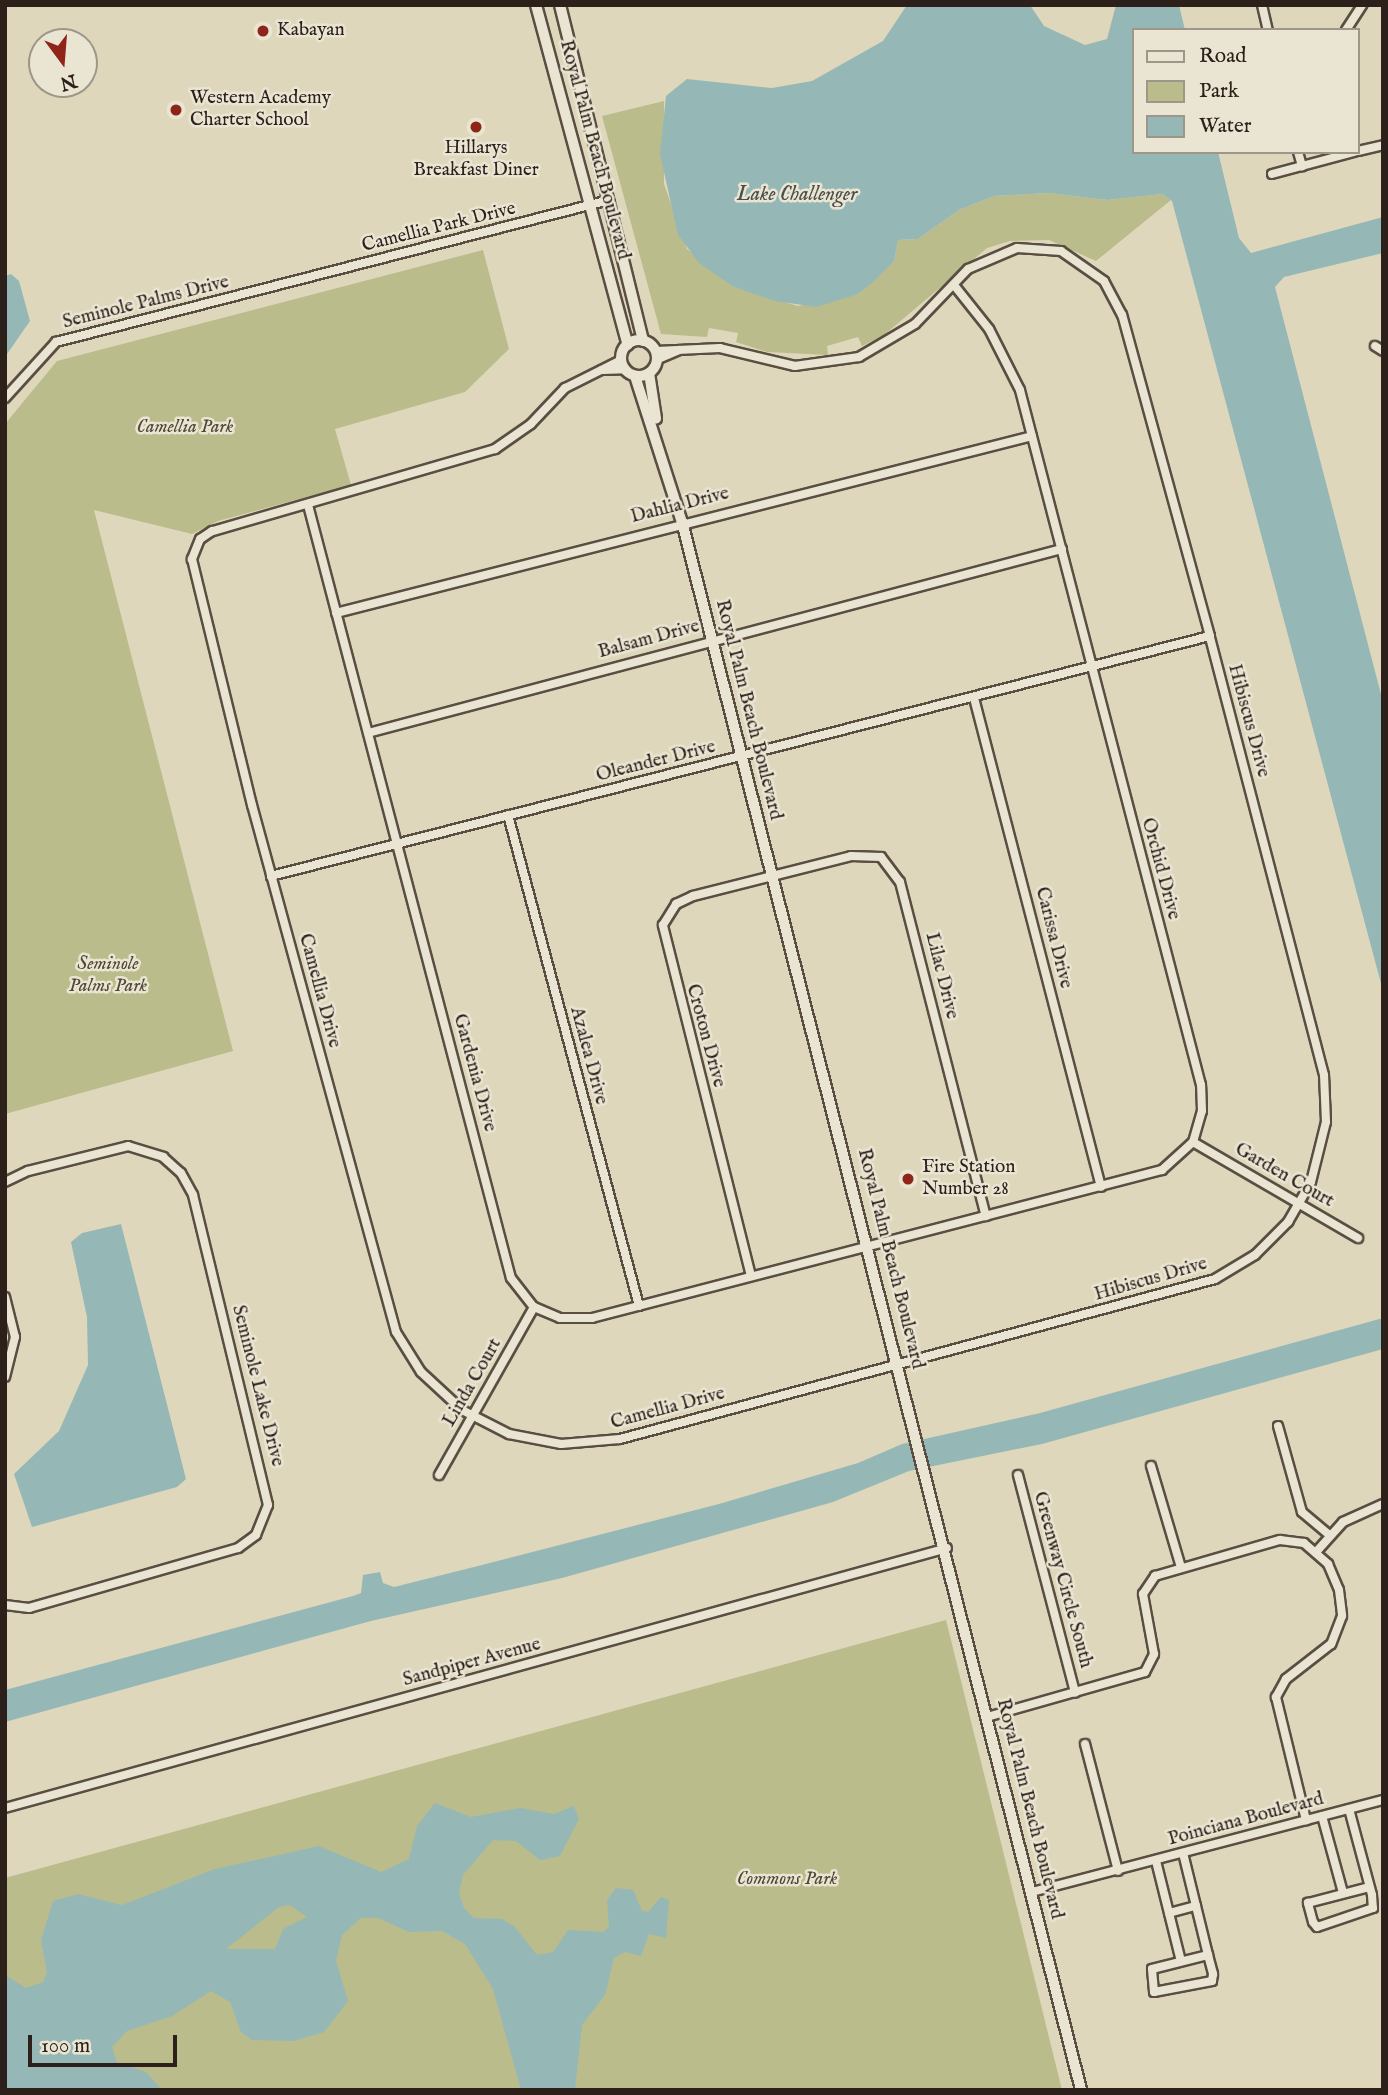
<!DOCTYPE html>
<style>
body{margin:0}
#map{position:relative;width:1388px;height:2095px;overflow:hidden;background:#dfd7bb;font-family:"IM FELL English",serif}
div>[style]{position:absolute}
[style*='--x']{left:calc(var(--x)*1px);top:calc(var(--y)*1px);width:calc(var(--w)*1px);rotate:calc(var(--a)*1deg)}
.green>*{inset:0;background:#babc8b}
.water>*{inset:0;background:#95b8b7}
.roads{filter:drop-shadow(2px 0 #5a4e43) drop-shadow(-2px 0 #5a4e43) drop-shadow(0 2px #5a4e43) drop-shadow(0 -2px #5a4e43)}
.minor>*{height:8px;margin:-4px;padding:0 4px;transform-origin:4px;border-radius:4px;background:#eae5d3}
.tertiary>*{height:10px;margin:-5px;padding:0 5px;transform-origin:5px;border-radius:5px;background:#eae5d3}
.tertiary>.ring{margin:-5px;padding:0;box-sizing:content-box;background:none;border:10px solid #eae5d3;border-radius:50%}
.dots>*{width:19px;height:19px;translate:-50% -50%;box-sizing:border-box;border:4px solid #eae5d3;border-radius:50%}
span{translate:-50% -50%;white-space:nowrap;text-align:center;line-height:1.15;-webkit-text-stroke:5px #eae5d3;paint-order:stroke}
.poi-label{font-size:19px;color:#2d201b}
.left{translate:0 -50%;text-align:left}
.street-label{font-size:19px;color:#2d201b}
.park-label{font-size:19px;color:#504737;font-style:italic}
.water-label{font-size:21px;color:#4c4e4a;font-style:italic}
.frame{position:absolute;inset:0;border:7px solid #2d201b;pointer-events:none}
.legend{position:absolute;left:1132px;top:28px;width:228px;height:126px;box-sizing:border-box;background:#eae5d3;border:2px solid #9e9689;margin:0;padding:9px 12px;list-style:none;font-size:21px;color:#2d201b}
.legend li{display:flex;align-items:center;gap:14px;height:35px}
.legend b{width:35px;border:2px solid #9e9689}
.north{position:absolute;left:28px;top:28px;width:70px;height:70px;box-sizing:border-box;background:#eae5d3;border:2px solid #9e9689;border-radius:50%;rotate:164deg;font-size:19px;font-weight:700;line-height:28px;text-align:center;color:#2d201b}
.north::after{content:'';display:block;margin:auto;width:24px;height:32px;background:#8f2418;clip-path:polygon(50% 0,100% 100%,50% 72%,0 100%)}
.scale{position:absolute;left:28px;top:2035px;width:149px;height:32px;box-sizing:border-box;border:4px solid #2d201b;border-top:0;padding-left:9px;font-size:21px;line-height:24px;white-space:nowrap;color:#2d201b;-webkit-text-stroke:5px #eae5d3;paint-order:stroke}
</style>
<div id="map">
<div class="green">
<div style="clip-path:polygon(664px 101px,664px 184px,687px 249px,734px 287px,798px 306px,858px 294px,894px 261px,898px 240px,918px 239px,959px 210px,994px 196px,1049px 193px,1107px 200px,1162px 194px,1171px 200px,1096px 261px,1049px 240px,1010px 241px,987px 248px,884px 335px,862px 346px,858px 337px,827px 346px,828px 355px,767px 352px,736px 342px,738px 333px,709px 328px,707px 337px,661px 334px,602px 116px)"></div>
<div style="clip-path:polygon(483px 250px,509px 349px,465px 392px,335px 429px,351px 485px,218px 521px,192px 534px,94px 510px,233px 1051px,5px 1114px,5px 424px,57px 361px)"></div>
<div style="clip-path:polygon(946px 1620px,1062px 2090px,5px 2090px,5px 1878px)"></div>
</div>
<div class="water">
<div style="clip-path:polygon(907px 5px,1030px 5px,1044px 26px,1085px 45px,1107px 39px,1116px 5px,1179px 5px,1185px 30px,1134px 30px,1134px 152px,1218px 152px,1239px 238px,1251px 253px,1383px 217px,1383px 253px,1284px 277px,1275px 287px,1383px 702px,1383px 991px,1172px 201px,1162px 194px,1107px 200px,1049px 193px,994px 196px,959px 210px,918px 239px,898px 240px,894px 261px,873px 282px,858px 294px,816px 307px,775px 301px,734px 287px,699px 263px,678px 235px,660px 154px,666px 96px,687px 79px,772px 88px,812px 81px,883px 41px)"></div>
<div style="clip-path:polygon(11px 274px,19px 281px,30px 321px,5px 357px,5px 276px)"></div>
<div style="clip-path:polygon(121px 1224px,186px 1479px,177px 1487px,32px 1527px,14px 1474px,59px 1431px,88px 1365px,87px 1317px,71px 1242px,82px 1233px)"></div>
<div style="clip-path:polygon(1383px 1318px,1383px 1349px,1042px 1444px,909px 1471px,833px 1502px,562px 1578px,371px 1621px,5px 1722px,5px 1690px,353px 1596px,361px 1593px,363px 1575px,380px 1572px,383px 1583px,394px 1587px,478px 1566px,719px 1504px,858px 1463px,902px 1444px,1040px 1413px)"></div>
<div style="clip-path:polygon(evenodd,435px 1803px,471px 1817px,520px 1808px,554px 1814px,574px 1806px,579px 1819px,560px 1856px,540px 1860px,516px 1841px,493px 1840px,463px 1875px,459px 1893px,464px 1908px,474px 1918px,502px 1919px,514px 1926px,537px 1955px,553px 1952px,568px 1930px,603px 1932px,609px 1927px,607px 1900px,616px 1888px,633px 1890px,642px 1911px,648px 1912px,661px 1897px,669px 1900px,666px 1938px,649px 1934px,641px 1956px,625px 1952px,614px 1958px,605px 1995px,582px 2025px,575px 2090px,521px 2090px,493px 1989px,465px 1944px,442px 1931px,409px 1932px,378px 1918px,361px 1918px,342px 1935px,336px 1961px,348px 2001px,324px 2032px,294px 2041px,252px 2040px,241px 2032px,230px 2002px,211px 1991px,172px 2016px,127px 2031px,112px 2047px,117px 2062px,146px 2072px,162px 2090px,5px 2090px,5px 1975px,26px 1988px,43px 1982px,47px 1973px,41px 1940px,53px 1901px,78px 1894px,122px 1905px,215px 1869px,319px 1846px,381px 1872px,409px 1859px,417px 1826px,435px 1803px,290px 1905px,307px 1917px,283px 1929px,275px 1949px,226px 1949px,279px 1907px,290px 1905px)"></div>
</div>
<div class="roads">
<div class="minor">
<div style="--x:1262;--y:5;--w:26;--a:77"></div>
<div style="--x:1346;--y:30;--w:30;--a:-57"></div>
<div style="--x:1358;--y:151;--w:26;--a:-13"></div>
<div style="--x:1298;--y:152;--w:15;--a:74"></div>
<div style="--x:1272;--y:174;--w:85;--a:-15"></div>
<div style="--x:1375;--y:346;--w:9;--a:32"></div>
<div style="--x:658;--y:359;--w:23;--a:-23"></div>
<div style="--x:621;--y:360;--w:63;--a:153.4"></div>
<div style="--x:565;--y:388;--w:50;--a:133.4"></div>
<div style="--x:531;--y:424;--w:44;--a:145.2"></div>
<div style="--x:495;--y:449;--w:295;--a:163.8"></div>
<div style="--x:212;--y:531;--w:14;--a:146"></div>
<div style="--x:200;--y:539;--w:22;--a:112"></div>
<div style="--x:192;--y:559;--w:253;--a:76.3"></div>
<div style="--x:252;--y:805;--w:546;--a:74.72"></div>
<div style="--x:396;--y:1332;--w:47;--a:58"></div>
<div style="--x:421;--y:1372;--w:56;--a:42.8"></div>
<div style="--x:462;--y:1410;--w:53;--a:27.1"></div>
<div style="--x:509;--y:1434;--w:53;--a:10.9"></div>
<div style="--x:561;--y:1444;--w:59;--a:-4.8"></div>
<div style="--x:620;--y:1439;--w:616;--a:-15.05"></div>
<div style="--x:1215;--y:1279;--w:47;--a:-31"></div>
<div style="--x:1255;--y:1255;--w:47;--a:-45"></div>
<div style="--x:1288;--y:1222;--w:46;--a:-60.1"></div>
<div style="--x:1311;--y:1182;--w:62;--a:-76"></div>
<div style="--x:1326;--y:1122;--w:47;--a:-92.4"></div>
<div style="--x:1324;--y:1075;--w:454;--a:-104.6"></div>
<div style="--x:1210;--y:636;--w:333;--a:-105.3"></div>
<div style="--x:1122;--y:315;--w:38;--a:-118"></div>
<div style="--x:1104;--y:281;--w:52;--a:-145.1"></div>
<div style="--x:1061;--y:251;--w:44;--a:-176.1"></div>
<div style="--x:1017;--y:248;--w:53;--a:156.8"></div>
<div style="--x:968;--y:269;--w:76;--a:133.9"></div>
<div style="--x:915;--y:324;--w:65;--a:149.5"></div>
<div style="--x:859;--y:357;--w:65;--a:172"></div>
<div style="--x:795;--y:366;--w:77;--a:-166.5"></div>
<div style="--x:720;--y:348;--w:64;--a:177.3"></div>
<div style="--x:602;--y:370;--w:23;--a:-2"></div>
<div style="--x:5;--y:398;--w:76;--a:-47.7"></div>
<div style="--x:56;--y:342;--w:571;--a:-14.4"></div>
<div style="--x:308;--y:505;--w:799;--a:75.29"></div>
<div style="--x:511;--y:1278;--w:37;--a:52"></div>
<div style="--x:534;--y:1307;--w:28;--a:23"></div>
<div style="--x:560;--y:1318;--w:32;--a:0"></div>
<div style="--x:592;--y:1318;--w:589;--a:-14.56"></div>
<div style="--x:1162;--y:1170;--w:42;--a:-42.1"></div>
<div style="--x:1193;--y:1142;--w:32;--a:-74"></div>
<div style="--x:1202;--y:1111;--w:26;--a:-92"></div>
<div style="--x:1201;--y:1085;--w:718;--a:-104.6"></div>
<div style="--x:1020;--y:390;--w:68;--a:-116.9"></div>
<div style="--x:989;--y:329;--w:56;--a:-128.5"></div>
<div style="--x:336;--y:613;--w:718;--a:-14.27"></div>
<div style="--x:974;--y:698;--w:505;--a:75.44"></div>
<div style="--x:368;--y:733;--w:718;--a:-14.85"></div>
<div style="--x:508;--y:815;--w:508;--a:75.06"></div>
<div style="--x:271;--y:876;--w:969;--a:-14.34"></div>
<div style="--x:1193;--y:1142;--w:191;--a:30.2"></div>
<div style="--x:5;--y:1182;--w:25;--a:-26"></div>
<div style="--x:28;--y:1171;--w:103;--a:-14"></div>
<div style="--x:128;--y:1146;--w:37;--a:17"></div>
<div style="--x:163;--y:1157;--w:24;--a:42"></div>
<div style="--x:181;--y:1173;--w:25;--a:61"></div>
<div style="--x:193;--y:1195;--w:319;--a:76.4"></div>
<div style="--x:268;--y:1505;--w:32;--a:112"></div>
<div style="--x:256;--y:1535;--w:22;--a:144"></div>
<div style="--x:238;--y:1548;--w:217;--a:164"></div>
<div style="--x:29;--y:1608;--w:24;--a:-173"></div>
<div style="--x:751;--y:1276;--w:362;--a:-104.1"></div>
<div style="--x:663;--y:925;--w:25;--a:-58"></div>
<div style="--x:676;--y:904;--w:19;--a:-25"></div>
<div style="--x:693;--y:896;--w:163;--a:-14.2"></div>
<div style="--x:851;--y:856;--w:30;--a:2"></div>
<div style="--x:881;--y:857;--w:31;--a:53"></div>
<div style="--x:900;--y:882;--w:345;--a:75.6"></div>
<div style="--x:5;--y:1297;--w:41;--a:76"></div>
<div style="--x:15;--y:1337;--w:41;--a:104"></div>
<div style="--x:1278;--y:1426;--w:89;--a:74.4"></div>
<div style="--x:1302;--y:1512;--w:35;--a:40"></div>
<div style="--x:1151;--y:1466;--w:105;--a:73.5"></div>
<div style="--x:439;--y:1475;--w:193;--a:-60.5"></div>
<div style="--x:1018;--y:1475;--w:225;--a:75.3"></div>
<div style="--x:1317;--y:1551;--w:39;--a:-48"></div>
<div style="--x:1343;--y:1522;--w:44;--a:-24.2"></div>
<div style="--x:987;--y:1717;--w:164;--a:-15.9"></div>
<div style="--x:1145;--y:1672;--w:20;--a:-63"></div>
<div style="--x:1154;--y:1654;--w:61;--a:-100.4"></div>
<div style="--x:1143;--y:1594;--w:22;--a:-56"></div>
<div style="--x:1155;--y:1576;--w:130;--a:-16.1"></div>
<div style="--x:1280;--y:1540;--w:24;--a:7"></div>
<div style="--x:1304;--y:1543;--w:32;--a:41"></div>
<div style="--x:1328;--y:1564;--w:28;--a:67"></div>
<div style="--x:1339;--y:1590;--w:26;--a:83"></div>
<div style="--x:1342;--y:1616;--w:30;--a:111"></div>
<div style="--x:1331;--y:1644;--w:57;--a:142.1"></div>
<div style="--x:1286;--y:1679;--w:21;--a:119"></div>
<div style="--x:1276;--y:1697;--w:127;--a:76.3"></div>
<div style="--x:1085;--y:1744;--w:131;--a:75.4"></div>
<div style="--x:5;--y:1808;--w:977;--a:-15.43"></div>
<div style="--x:1349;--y:1809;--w:89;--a:75"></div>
<div style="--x:1372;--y:1895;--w:13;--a:86"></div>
<div style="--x:1373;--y:1908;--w:59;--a:161.3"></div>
<div style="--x:1317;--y:1927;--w:6;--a:-129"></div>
<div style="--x:1313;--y:1922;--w:20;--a:-105"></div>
<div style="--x:1308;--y:1903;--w:63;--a:-14.7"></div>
<div style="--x:1322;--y:1816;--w:80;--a:74.7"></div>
<div style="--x:1183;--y:1853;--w:55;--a:76.2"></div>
<div style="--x:1196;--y:1906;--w:50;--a:76.2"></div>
<div style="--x:1208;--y:1955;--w:20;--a:75"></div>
<div style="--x:1213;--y:1974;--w:7;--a:98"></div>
<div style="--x:1212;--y:1981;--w:59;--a:169.3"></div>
<div style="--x:1154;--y:1992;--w:23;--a:-95"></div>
<div style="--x:1152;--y:1969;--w:58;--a:-14"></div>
<div style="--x:1156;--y:1861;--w:103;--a:76"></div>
<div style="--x:1032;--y:1892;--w:363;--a:-14.7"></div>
<div style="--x:1169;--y:1913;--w:28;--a:-15"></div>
</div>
<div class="tertiary">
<div style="--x:536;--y:5;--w:352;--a:74.9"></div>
<div style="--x:560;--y:5;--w:346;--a:76.1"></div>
<div class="ring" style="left:621px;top:340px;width:26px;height:26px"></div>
<div style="--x:649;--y:373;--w:46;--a:81.2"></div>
<div style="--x:635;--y:376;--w:153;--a:72.2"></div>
<div style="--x:682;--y:522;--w:1618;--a:75.72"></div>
</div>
</div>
<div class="dots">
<div style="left:263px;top:31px;background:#8f2418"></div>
<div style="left:176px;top:110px;background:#8f2418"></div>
<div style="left:476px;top:127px;background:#8f2418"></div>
<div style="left:908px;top:1179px;background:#8f2418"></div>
</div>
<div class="poi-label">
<span class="left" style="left:277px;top:31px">Kabayan</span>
<span class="left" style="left:190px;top:110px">Western Academy<br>Charter School</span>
<span style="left:476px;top:160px">Hillarys<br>Breakfast Diner</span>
<span class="left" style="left:922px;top:1179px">Fire Station<br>Number 28</span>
</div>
<div class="street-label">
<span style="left:594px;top:150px;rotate:75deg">Royal Palm Beach Boulevard</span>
<span style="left:439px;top:228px;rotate:-14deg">Camellia Park Drive</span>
<span style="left:146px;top:303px;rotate:-14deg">Seminole Palms Drive</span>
<span style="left:680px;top:506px;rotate:-14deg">Dahlia Drive</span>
<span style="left:649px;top:640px;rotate:-15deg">Balsam Drive</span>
<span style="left:748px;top:710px;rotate:76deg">Royal Palm Beach Boulevard</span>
<span style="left:1248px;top:721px;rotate:75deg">Hibiscus Drive</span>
<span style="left:656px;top:762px;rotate:-14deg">Oleander Drive</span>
<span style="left:1160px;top:869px;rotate:75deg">Orchid Drive</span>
<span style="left:1053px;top:938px;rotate:76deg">Carissa Drive</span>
<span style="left:941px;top:976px;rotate:76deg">Lilac Drive</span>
<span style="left:319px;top:991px;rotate:75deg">Camellia Drive</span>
<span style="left:705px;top:1036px;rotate:75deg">Croton Drive</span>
<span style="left:588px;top:1056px;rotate:75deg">Azalea Drive</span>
<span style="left:474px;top:1073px;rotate:75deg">Gardenia Drive</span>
<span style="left:1284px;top:1176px;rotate:30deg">Garden Court</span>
<span style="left:890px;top:1259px;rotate:76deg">Royal Palm Beach Boulevard</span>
<span style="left:1151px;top:1280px;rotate:-16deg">Hibiscus Drive</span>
<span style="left:473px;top:1383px;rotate:-60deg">Linda Court</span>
<span style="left:257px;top:1386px;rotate:76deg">Seminole Lake Drive</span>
<span style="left:668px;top:1409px;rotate:-15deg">Camellia Drive</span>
<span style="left:1062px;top:1580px;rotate:75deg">Greenway Circle South</span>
<span style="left:472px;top:1663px;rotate:-15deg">Sandpiper Avenue</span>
<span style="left:1029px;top:1809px;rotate:76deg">Royal Palm Beach Boulevard</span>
<span style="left:1246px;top:1820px;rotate:-15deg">Poinciana Boulevard</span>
</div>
<div class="park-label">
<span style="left:185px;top:428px">Camellia Park</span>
<span style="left:108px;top:976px">Seminole<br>Palms Park</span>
<span style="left:787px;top:1880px">Commons Park</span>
</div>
<div class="water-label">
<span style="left:797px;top:195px">Lake Challenger</span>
</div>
<div class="frame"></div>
<ul class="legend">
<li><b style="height:9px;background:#eae5d3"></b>Road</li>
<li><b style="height:19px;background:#babc8b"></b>Park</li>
<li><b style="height:19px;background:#95b8b7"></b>Water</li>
</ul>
<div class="north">N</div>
<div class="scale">100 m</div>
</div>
